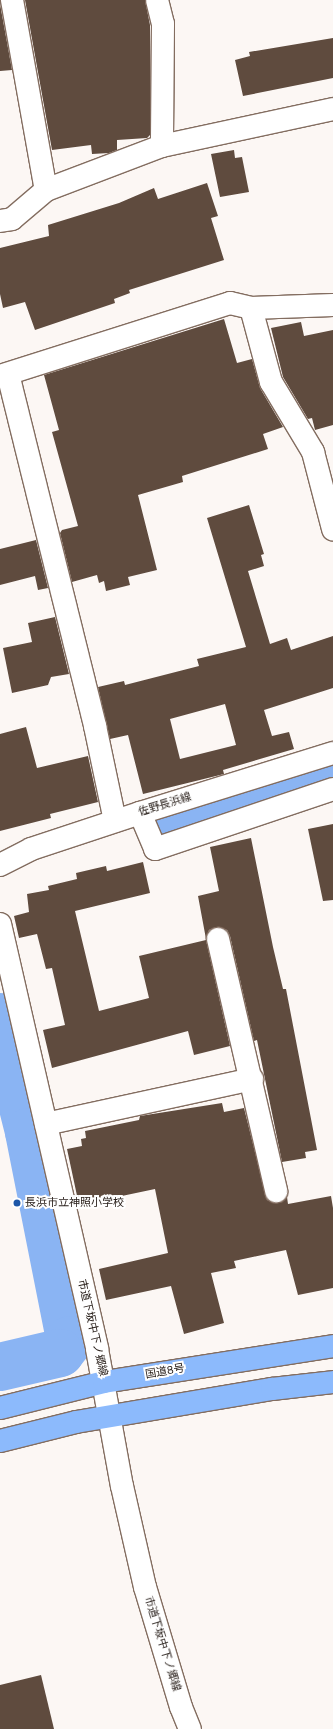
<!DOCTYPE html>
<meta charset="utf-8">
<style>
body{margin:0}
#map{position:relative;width:333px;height:1729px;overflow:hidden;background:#fcf7f4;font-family:Figtree,"Noto Sans JP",sans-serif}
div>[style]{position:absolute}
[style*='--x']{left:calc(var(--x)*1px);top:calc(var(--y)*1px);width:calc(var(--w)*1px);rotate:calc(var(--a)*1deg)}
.river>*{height:48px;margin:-24px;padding:0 24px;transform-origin:24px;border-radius:24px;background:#8ab4f3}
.building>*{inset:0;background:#5f4b3e}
.roads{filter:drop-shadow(1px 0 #836d60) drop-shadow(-1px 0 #836d60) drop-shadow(0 1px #836d60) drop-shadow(0 -1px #836d60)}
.minor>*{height:22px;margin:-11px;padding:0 11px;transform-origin:11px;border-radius:11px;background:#fff}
.tertiary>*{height:22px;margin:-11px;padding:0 11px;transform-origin:11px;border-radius:11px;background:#fff}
.secondary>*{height:22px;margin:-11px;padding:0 11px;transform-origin:11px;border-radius:11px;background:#fff}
.trunk>*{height:22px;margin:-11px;padding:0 11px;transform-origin:11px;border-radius:11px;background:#8cbafc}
.dots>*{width:11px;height:11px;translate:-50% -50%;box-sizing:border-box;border:2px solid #fff;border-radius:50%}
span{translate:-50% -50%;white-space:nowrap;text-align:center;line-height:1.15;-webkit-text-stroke:4px #fff;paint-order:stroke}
.street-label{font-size:11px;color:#2a211c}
.poi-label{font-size:11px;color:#2a211c}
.left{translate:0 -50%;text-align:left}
</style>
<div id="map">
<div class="river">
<div style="--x:160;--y:827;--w:181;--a:-17"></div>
<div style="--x:0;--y:1017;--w:119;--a:75.8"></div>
<div style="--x:29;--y:1132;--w:212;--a:78.8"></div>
<div style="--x:70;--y:1340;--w:16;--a:128"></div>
<div style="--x:60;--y:1353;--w:62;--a:166.9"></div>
</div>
<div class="building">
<div style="clip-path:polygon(25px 0,145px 0,150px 25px,150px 135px,147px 138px,117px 140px,117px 150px,109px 153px,92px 154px,91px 145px,52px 150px)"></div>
<div style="clip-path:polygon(0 4px,12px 70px,0 71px)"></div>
<div style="clip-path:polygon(333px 38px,333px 78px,243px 96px,235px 60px,250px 56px,249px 52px)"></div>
<div style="clip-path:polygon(234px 150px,235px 158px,242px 157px,249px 192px,220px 197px,211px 154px)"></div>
<div style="clip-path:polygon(207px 183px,218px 216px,211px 218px,224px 260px,129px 290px,130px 293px,114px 299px,115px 303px,35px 330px,25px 302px,3px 308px,0 294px,0 248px,49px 236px,48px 225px,119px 203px,154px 188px,158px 199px)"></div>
<div style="clip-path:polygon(224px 319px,237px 363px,252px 359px,260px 388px,283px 427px,263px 434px,268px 449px,182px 476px,183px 482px,138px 495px,157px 570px,128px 577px,130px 585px,106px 591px,104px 581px,99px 583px,97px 575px,72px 582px,60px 533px,62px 530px,78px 526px,52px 432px,59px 430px,44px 375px)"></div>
<div style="clip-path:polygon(301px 322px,304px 336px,333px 330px,333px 425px,315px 430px,312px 418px,308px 419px,283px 377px,271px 328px)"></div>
<div style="clip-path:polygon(evenodd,249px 505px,264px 554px,261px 555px,264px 566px,248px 571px,270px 644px,287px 638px,291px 650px,333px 636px,333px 688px,264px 710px,272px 736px,289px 732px,294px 749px,223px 770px,224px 774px,220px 775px,143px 794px,128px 735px,110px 739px,98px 687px,124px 681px,125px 685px,199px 666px,197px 659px,246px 647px,207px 518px,249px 505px,225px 704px,236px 745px,180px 759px,170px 719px,225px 704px)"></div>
<div style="clip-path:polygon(36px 540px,48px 588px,38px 590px,35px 576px,0 585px,0 549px)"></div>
<div style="clip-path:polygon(55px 617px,69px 674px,51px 677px,48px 685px,12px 693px,3px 648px,32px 642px,28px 623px)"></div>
<div style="clip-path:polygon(26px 727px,37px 768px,88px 756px,98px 802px,50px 814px,51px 818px,0 831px,0 734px)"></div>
<div style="clip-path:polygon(333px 824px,333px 900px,323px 901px,308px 829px)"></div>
<div style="clip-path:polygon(251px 838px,273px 947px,283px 989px,286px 989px,317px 1150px,305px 1152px,306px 1158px,282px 1162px,257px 1040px,254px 1041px,230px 936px,227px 930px,216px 927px,209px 930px,206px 939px,198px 896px,219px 891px,210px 847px)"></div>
<div style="clip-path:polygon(143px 862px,150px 893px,75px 911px,99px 1011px,149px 998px,139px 956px,206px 940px,230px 1046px,194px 1055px,188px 1031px,52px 1068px,43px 1030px,65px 1025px,52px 968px,46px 969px,37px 934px,19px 938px,14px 916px,29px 912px,27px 894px,49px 890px,48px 886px,77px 879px,76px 873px,106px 866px,107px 871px)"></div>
<div style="clip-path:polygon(222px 1103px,224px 1112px,244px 1108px,267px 1200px,278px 1203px,287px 1197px,288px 1204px,331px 1196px,333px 1208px,333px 1288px,298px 1295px,286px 1250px,234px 1261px,236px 1268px,211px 1273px,224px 1323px,184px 1334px,171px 1286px,106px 1300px,99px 1269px,168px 1253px,155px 1189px,79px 1205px,67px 1149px,82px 1146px,81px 1139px,86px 1138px,85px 1131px,139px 1120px,140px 1116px)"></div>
<div style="clip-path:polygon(41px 1675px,54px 1729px,0 1729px,0 1685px)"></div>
</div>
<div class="roads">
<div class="minor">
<div style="--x:12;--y:0;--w:193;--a:79.9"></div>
<div style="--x:157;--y:0;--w:25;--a:76"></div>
<div style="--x:163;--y:24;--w:122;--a:90.5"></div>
<div style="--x:0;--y:221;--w:12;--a:-9"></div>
<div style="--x:12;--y:219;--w:45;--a:-40.5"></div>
<div style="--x:46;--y:190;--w:124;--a:-20.8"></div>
<div style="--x:162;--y:146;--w:175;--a:-12.2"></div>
<div style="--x:251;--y:308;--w:77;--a:74.9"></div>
<div style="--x:271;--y:382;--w:82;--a:59"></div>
<div style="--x:313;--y:452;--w:80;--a:75.4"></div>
<div style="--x:8;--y:374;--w:363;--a:76.1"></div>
<div style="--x:95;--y:726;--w:97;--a:78.1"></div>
<div style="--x:0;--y:376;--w:241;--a:-17.6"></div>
<div style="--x:230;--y:303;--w:22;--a:13"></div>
<div style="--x:251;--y:308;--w:82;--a:-2.1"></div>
<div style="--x:140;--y:813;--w:39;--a:67"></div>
<div style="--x:155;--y:849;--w:188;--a:-18.6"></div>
<div style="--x:218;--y:939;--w:259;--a:77"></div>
<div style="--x:46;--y:1124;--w:211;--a:-12.3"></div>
</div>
<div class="tertiary">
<div style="--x:0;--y:924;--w:436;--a:77.1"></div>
<div style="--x:97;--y:1349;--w:139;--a:79.7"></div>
<div style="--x:122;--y:1486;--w:104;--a:77.2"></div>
<div style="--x:145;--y:1587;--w:125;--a:73.3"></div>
<div style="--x:181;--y:1707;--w:24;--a:68"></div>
</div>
<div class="secondary">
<div style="--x:0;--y:865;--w:35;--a:-27"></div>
<div style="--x:31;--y:849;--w:115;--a:-18.3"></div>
<div style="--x:140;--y:813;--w:202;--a:-17.3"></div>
</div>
<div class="trunk">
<div style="--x:0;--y:1408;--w:107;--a:-14"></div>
<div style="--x:104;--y:1382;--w:232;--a:-8.9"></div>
<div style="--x:0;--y:1441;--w:78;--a:-14"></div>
<div style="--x:76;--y:1422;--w:199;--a:-9.6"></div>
<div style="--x:272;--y:1389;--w:61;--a:-6.5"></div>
</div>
</div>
<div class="dots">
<div style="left:17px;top:1203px;background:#1d57a8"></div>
</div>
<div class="street-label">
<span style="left:165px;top:805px;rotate:-17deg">佐野長浜線</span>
<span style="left:92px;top:1328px;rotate:77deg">市道下坂中下ノ郷線</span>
<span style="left:165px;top:1372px;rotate:-10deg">国道8号</span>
<span style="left:162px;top:1644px;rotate:73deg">市道下坂中下ノ郷線</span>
</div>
<div class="poi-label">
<span class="left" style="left:25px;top:1203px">長浜市立神照小学校</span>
</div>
</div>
